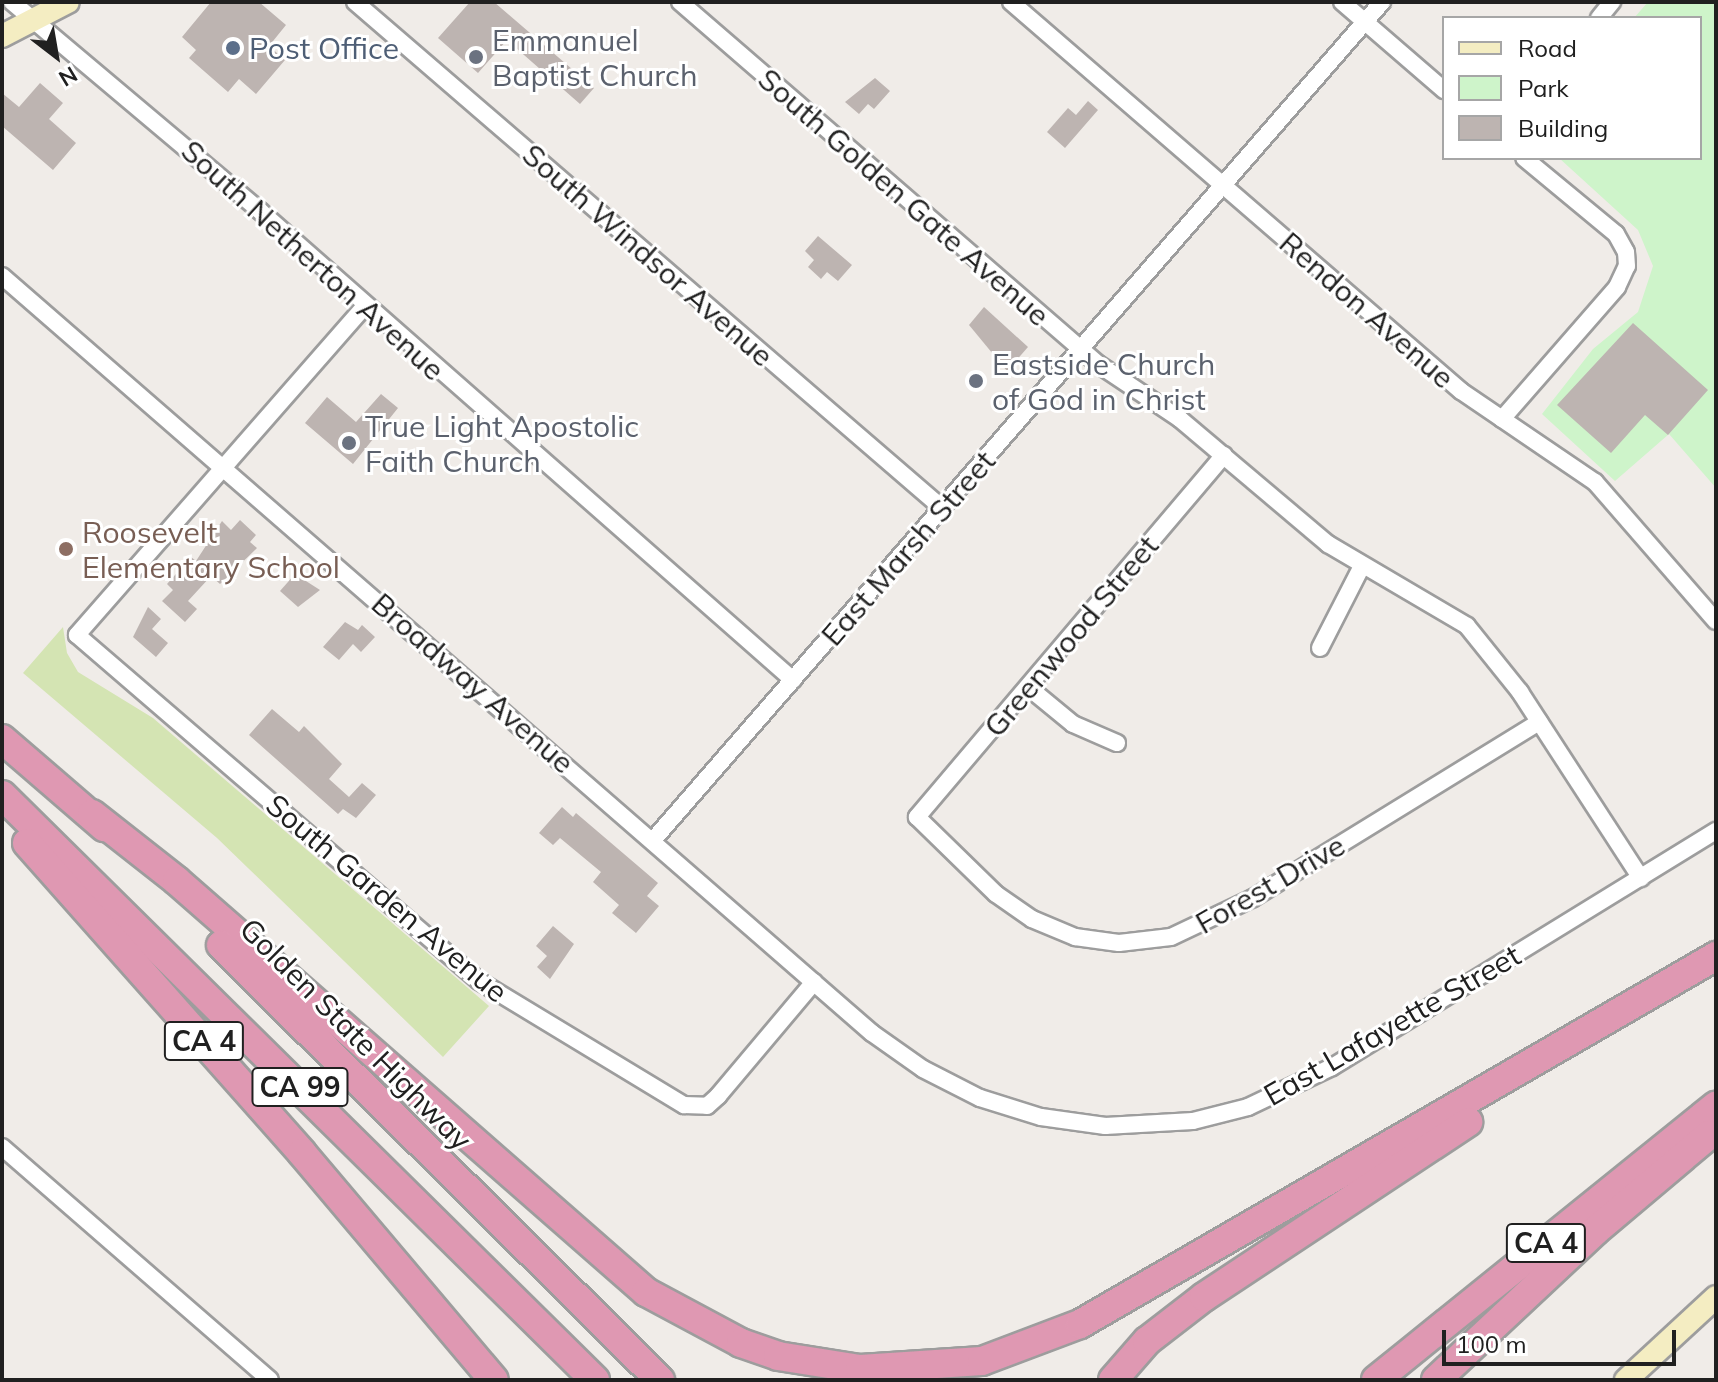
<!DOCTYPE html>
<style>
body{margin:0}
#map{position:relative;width:1718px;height:1382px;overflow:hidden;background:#f0ece8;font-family:Mulish,sans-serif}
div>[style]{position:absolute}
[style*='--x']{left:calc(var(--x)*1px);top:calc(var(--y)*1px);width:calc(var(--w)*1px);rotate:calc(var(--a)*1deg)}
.grass>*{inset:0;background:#d4e4b3}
.park>*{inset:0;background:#cef4ca}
.building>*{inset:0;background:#bdb4b1}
.roads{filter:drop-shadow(2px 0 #9d9d9d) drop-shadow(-2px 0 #9d9d9d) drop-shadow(0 2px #9d9d9d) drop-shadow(0 -2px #9d9d9d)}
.street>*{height:16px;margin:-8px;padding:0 8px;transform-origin:8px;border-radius:8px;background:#fff}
.secondary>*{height:22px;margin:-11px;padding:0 11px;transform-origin:11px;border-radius:11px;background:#f4edc2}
.highway>*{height:28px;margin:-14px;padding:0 14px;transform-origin:14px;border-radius:14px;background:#df98b2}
.dots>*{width:22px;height:22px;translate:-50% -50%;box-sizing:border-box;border:4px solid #fff;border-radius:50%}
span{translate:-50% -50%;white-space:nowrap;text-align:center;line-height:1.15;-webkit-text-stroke:6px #fff;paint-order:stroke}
.shield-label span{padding:2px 6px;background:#fff;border:2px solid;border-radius:6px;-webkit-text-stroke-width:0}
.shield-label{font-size:28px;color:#202020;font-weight:700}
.worship-label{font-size:30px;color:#5b616d}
.left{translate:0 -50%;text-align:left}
.service-label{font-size:30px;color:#4e5e75}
.street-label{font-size:30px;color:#202020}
.education-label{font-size:30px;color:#785e54}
.frame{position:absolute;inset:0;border:4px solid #202020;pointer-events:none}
.legend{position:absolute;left:1442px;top:16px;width:260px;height:144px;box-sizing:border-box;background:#fff;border:2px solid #a6a6a6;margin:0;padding:10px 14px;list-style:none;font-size:24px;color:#202020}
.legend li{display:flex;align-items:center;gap:16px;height:40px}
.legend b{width:40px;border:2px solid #a6a6a6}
.north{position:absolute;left:16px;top:16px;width:80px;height:80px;-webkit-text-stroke:6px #fff;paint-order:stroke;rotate:149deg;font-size:22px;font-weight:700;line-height:32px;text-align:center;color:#202020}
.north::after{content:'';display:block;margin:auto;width:28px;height:36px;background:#202020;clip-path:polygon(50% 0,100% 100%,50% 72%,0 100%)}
.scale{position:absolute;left:1442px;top:1330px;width:234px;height:36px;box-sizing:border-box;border:4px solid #202020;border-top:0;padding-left:10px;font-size:24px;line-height:28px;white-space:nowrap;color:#202020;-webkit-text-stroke:6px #fff;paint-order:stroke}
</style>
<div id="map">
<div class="grass">
<div style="clip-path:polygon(63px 627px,67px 653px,78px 672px,153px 718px,489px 1006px,443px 1057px,217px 838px,23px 673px)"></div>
</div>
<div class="park">
<div style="clip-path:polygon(1648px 2px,1716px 2px,1716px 488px,1669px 434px,1615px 481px,1542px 414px,1593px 349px,1638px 312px,1653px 266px,1638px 230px,1559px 158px,1700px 158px,1700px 18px,1634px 18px)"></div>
</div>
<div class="building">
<div style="clip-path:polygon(211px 2px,259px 2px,286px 25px,269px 46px,285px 60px,256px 94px,239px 79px,228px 92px,189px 58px,196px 50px,182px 37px)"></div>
<div style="clip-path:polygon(470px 2px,494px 2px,594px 88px,580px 104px,507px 40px,478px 73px,438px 38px)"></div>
<div style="clip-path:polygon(875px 78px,890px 91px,874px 109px,868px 104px,859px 114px,845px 102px)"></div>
<div style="clip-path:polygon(40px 83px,63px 103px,49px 119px,76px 143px,53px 170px,2px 126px,2px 93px,19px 107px)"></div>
<div style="clip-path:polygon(1088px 101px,1098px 110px,1065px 148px,1047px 132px,1068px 108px,1076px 115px)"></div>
<div style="clip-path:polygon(818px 236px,852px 265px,838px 281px,827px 272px,821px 279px,808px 267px,814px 260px,805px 251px)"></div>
<div style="clip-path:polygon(984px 307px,1028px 347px,1007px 371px,969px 325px)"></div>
<div style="clip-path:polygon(1633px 323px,1708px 390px,1668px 435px,1645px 415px,1611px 453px,1557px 405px)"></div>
<div style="clip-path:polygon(381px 394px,398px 408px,353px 464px,305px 423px,327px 397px,356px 422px)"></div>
<div style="clip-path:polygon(240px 520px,256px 535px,250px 542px,257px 548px,220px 584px,211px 576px,188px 601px,197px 609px,185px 622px,162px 601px,173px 590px,167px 584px,191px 557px,196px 561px,222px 521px,231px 530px)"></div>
<div style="clip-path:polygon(295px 574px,320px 590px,298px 607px,280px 591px)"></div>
<div style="clip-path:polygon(148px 607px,161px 619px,152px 629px,168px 643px,156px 657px,133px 637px)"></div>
<div style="clip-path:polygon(345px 622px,358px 630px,362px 625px,375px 637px,361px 652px,353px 644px,339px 660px,323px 647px)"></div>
<div style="clip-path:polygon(272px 709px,299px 732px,304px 726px,342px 764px,329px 779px,349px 797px,362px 783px,376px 795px,356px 818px,343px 809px,338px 814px,249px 735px)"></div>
<div style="clip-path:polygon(562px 807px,573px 817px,576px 813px,658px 883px,647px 896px,659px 906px,636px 933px,612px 913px,619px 905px,593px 882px,601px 872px,560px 838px,553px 845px,539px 833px)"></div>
<div style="clip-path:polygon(553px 926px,574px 944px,550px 979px,537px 967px,547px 956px,536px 946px)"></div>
</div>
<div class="roads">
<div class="street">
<div style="--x:12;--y:2;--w:324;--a:40.1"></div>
<div style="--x:260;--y:211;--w:710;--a:41.35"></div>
<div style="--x:355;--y:2;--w:775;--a:40.76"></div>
<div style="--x:680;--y:2;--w:553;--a:40.89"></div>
<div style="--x:1098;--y:364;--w:99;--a:33.9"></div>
<div style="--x:1180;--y:419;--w:194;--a:40.2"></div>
<div style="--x:1328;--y:544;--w:161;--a:30.5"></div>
<div style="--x:1467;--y:626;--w:85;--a:51.2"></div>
<div style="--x:1520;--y:692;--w:222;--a:57"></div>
<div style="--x:1011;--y:2;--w:595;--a:40.84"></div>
<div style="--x:1461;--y:391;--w:162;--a:34.2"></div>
<div style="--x:1595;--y:482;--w:184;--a:49"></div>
<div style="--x:1342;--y:2;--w:135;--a:40.8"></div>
<div style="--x:1599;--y:18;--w:21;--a:-51"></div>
<div style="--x:2;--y:276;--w:1153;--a:41.03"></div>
<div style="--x:872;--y:1033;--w:62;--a:35.2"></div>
<div style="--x:923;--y:1069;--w:64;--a:27"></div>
<div style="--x:980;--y:1098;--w:64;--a:17.3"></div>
<div style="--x:1041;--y:1117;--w:65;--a:8"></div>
<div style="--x:1105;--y:1126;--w:88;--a:-3.3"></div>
<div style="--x:1193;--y:1121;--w:57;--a:-14.3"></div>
<div style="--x:1248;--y:1107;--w:93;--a:-25.5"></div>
<div style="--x:1332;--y:1067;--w:451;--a:-31.6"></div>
<div style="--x:364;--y:307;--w:436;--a:131.2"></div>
<div style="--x:77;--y:635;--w:530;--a:40.72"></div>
<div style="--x:479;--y:981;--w:240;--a:31.2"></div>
<div style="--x:684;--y:1105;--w:23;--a:2"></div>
<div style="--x:707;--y:1106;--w:15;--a:-42"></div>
<div style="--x:718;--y:1096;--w:149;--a:-49.9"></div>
<div style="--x:1502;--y:419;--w:175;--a:-48.9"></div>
<div style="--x:1617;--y:287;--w:23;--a:-65"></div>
<div style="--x:1627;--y:266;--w:14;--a:-94"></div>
<div style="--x:1626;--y:252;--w:21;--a:-119"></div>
<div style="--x:1616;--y:234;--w:119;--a:-140.4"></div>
<div style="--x:1224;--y:455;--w:475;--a:130.3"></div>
<div style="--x:917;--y:817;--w:110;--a:44.3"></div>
<div style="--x:996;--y:894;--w:44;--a:34.8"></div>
<div style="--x:1032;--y:919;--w:47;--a:22.7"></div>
<div style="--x:1075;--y:937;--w:44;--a:7.8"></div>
<div style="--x:1119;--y:943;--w:52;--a:-6.6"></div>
<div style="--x:1171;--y:937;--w:91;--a:-25.4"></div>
<div style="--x:1253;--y:898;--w:336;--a:-31.6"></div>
<div style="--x:1320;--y:648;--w:92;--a:-62.9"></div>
<div style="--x:1028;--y:687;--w:58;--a:39.4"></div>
<div style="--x:1073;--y:724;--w:48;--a:23.4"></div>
<div style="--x:654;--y:839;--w:1109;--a:-48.98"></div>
<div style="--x:2;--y:1147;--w:355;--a:41"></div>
</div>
<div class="secondary">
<div style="--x:2;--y:36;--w:74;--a:-27.3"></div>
<div style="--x:1626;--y:1380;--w:122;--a:-42.7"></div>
</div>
<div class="highway">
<div style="--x:2;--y:739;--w:135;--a:40.8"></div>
<div style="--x:2;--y:795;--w:833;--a:44.61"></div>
<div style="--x:92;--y:814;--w:108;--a:38.2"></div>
<div style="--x:177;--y:881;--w:624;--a:41.23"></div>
<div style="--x:646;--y:1292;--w:108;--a:28.2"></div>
<div style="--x:741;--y:1343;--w:39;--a:19"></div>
<div style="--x:778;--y:1356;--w:83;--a:9"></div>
<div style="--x:860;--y:1369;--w:122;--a:-3.8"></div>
<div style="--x:982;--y:1361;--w:105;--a:-20.7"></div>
<div style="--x:1080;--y:1324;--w:735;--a:-30.05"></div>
<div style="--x:27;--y:843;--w:414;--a:48.4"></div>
<div style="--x:302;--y:1153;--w:297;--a:49.8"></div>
<div style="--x:221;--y:945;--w:618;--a:44.74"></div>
<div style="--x:1113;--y:1380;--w:52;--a:-48.9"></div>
<div style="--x:1147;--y:1341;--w:72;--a:-37.7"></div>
<div style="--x:1204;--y:1297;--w:317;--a:-33.5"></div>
<div style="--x:1376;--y:1380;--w:437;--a:-38.9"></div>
<div style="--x:1436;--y:1380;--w:218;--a:-43.1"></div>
<div style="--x:1595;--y:1231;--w:149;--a:-40.1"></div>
</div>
</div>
<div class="dots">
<div style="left:233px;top:48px;background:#5c6f8a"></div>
<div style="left:476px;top:57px;background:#6b7280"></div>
<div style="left:976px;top:381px;background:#6b7280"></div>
<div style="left:349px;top:443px;background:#6b7280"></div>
<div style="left:66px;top:549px;background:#8d6e63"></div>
</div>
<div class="shield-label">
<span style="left:204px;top:1041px">CA 4</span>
<span style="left:300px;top:1087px">CA 99</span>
<span style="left:1546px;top:1243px">CA 4</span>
</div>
<div class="worship-label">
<span class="left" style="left:492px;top:57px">Emmanuel<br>Baptist Church</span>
<span class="left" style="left:992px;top:381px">Eastside Church<br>of God in Christ</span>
<span class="left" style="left:365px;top:443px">True Light Apostolic<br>Faith Church</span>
</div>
<div class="service-label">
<span class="left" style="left:249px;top:48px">Post Office</span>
</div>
<div class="street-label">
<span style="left:904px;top:197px;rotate:41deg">South Golden Gate Avenue</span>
<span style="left:648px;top:255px;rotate:41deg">South Windsor Avenue</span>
<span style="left:313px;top:260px;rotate:42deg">South Netherton Avenue</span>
<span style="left:1367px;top:310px;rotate:41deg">Rendon Avenue</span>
<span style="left:908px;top:548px;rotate:-49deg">East Marsh Street</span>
<span style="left:1071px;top:636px;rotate:-50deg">Greenwood Street</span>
<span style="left:473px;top:683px;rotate:41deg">Broadway Avenue</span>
<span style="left:1270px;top:884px;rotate:-30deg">Forest Drive</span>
<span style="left:387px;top:898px;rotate:40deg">South Garden Avenue</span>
<span style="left:1392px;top:1025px;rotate:-30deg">East Lafayette Street</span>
<span style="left:356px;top:1034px;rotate:45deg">Golden State Highway</span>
</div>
<div class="education-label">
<span class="left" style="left:82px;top:549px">Roosevelt<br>Elementary School</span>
</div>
<div class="frame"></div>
<ul class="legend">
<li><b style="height:10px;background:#f4edc2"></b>Road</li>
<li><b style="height:22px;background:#cef4ca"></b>Park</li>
<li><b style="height:22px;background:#bdb4b1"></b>Building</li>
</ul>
<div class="north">N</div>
<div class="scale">100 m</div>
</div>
